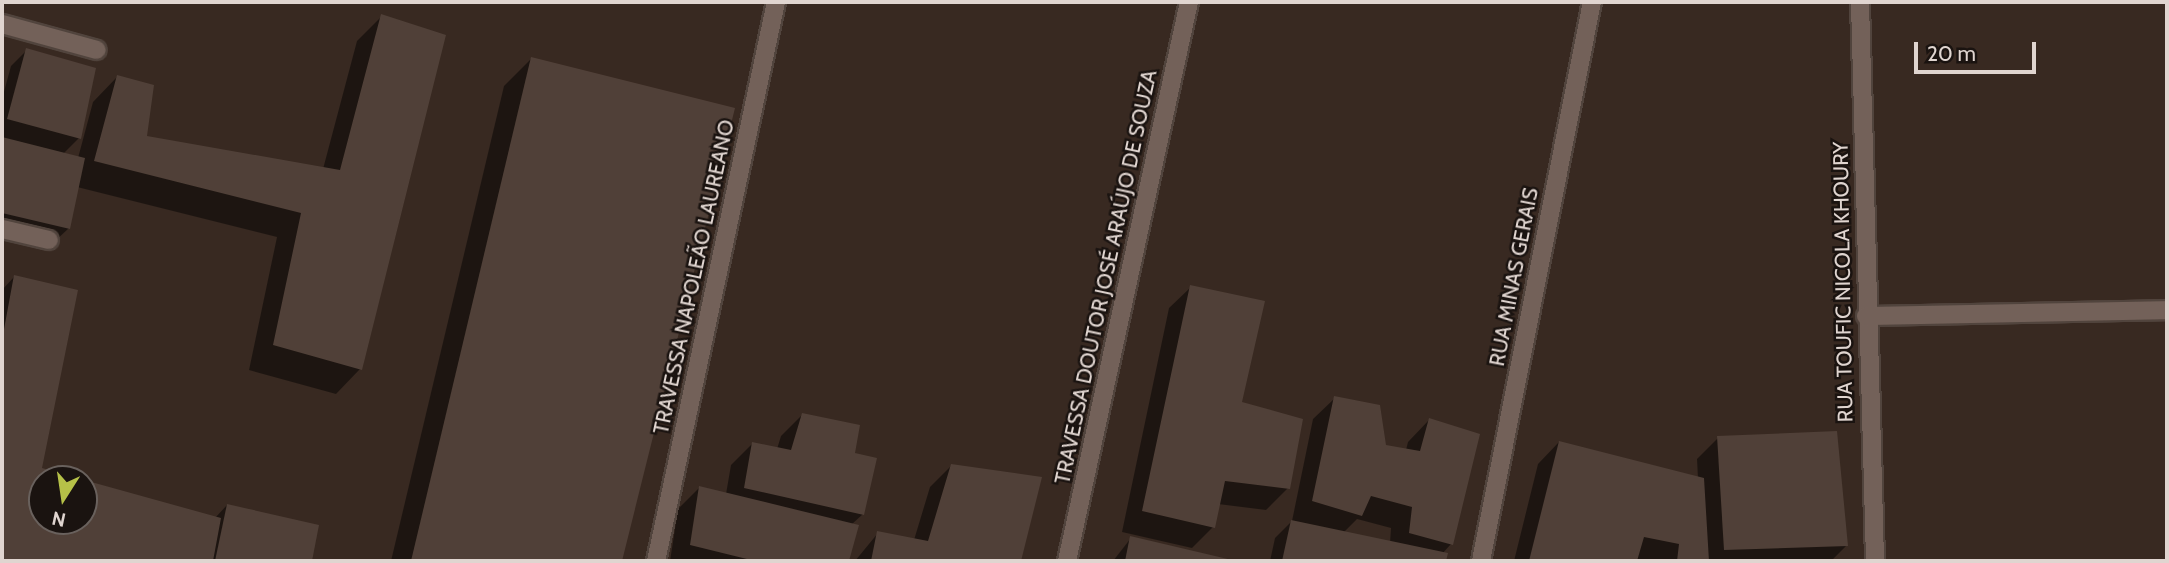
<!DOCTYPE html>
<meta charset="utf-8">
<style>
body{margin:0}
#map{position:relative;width:2169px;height:563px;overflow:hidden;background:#382921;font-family:Cabin,sans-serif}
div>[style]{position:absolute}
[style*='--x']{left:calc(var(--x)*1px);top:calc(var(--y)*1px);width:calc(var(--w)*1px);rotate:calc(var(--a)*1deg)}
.shadow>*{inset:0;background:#0007}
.building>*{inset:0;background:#504038}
.roads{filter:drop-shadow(2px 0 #51443d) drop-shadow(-2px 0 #51443d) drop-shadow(0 2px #51443d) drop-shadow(0 -2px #51443d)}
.minor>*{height:18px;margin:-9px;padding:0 9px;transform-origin:9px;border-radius:9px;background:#736159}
span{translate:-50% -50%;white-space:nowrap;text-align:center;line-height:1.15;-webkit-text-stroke:5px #1a1310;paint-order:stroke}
.street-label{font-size:21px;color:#e0d5d0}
.frame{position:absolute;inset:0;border:4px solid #e0d5d0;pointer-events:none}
.north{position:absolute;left:28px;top:465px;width:70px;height:70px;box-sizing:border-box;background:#1a1310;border:2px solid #69615d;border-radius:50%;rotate:192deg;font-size:19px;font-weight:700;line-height:28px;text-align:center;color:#e0d5d0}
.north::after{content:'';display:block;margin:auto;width:24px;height:32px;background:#b6c148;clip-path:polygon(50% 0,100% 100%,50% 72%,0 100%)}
.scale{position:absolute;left:1914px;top:42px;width:122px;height:32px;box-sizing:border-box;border:4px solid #e0d5d0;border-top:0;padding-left:9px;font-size:21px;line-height:24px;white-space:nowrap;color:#e0d5d0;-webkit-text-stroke:5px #1a1310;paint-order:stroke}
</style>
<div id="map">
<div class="shadow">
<div style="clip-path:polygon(382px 16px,360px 369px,336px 394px,249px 370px,277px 237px,77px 187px,69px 228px,52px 244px,2px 232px,2px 99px,11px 66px,27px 50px,79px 138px,63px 154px,78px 158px,93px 102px,117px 77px,145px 138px,323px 169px,357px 41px)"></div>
<div style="clip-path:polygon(531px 59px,733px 109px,619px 561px,391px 561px,504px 86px)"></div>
<div style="clip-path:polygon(14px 277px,40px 469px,76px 479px,42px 479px,42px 521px,84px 521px,84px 481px,215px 518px,227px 505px,317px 527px,310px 561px,2px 561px,2px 290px)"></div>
<div style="clip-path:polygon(1191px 287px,1239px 403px,1288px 488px,1266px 510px,1218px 504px,1213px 527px,1192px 548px,1122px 532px,1169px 308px)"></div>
<div style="clip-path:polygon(evenodd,1335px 398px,1384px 446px,1406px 450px,1408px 442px,1429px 420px,1451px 544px,1442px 554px,1444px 561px,1270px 561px,1275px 538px,1292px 521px,1313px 419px,1335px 398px,1357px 519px,1391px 528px,1390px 543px,1343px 533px,1357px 519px)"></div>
<div style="clip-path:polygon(802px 415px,853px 454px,863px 514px,851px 525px,857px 527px,847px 561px,670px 561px,678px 509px,699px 488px,726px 494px,731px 465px,752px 444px,777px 449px,781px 436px)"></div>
<div style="clip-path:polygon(1718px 438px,1846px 546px,1831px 561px,1514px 561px,1538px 464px,1559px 442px,1698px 479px,1697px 459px)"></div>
<div style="clip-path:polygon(951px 466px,1040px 479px,1019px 561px,855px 561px,878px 533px,914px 540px,930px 487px)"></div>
<div style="clip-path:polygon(1131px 538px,1228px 561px,1113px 561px)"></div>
</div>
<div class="building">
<div style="clip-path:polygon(381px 14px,446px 35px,362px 370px,273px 345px,301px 213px,94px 161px,117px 75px,154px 85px,147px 136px,340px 170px)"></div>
<div style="clip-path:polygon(26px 48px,96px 68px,81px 139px,7px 119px)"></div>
<div style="clip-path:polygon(531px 57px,735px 108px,622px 561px,411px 561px)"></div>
<div style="clip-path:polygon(2px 137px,85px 158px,70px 229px,2px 213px)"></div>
<div style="clip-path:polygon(14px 275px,78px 290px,42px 468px,78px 479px,42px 479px,42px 521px,84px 521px,84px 480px,221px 518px,213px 561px,2px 561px,2px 340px)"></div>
<div style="clip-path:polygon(1190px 285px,1265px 301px,1242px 402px,1303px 419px,1290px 489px,1225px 481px,1215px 528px,1142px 511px)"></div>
<div style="clip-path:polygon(1334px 396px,1380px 405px,1386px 445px,1420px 451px,1429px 418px,1480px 434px,1453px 545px,1409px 533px,1412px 507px,1371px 496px,1362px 516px,1312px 501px)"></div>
<div style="clip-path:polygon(802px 413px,860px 425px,855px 453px,877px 458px,864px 515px,744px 488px,752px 442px,791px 450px)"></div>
<div style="clip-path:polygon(1837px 431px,1848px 546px,1724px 550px,1717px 436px)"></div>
<div style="clip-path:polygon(1559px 441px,1704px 478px,1709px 561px,1677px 561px,1679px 544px,1644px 537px,1637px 561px,1529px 561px)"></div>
<div style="clip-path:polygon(951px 464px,1042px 477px,1021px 561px,871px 561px,877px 531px,928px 541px)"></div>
<div style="clip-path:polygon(699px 486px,859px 525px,849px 561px,755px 561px,690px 545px)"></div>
<div style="clip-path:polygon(227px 504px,319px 525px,312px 561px,215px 561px)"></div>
<div style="clip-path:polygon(1291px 520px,1448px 553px,1446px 561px,1282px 561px)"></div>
<div style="clip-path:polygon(1130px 536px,1232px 560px,1231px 561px,1125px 561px)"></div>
</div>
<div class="roads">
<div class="minor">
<div style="--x:1860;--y:2;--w:559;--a:88.46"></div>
<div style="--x:2;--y:24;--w:98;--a:15.3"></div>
<div style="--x:2;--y:229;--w:48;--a:13.2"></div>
<div style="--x:1866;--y:316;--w:301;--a:-1.1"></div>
<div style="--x:656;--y:561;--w:572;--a:-77.88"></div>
<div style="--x:1067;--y:561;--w:572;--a:-77.69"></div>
<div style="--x:1481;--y:561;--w:570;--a:-78.77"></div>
</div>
</div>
<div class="street-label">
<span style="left:694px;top:277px;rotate:-78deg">TRAVESSA NAPOLEÃO LAUREANO</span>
<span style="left:1106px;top:277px;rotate:-78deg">TRAVESSA DOUTOR JOSÉ ARAÚJO DE SOUZA</span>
<span style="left:1514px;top:277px;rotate:-79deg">RUA MINAS GERAIS</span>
<span style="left:1843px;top:282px;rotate:-91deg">RUA TOUFIC NICOLA KHOURY</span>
</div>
<div class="frame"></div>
<div class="north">N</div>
<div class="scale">20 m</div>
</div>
